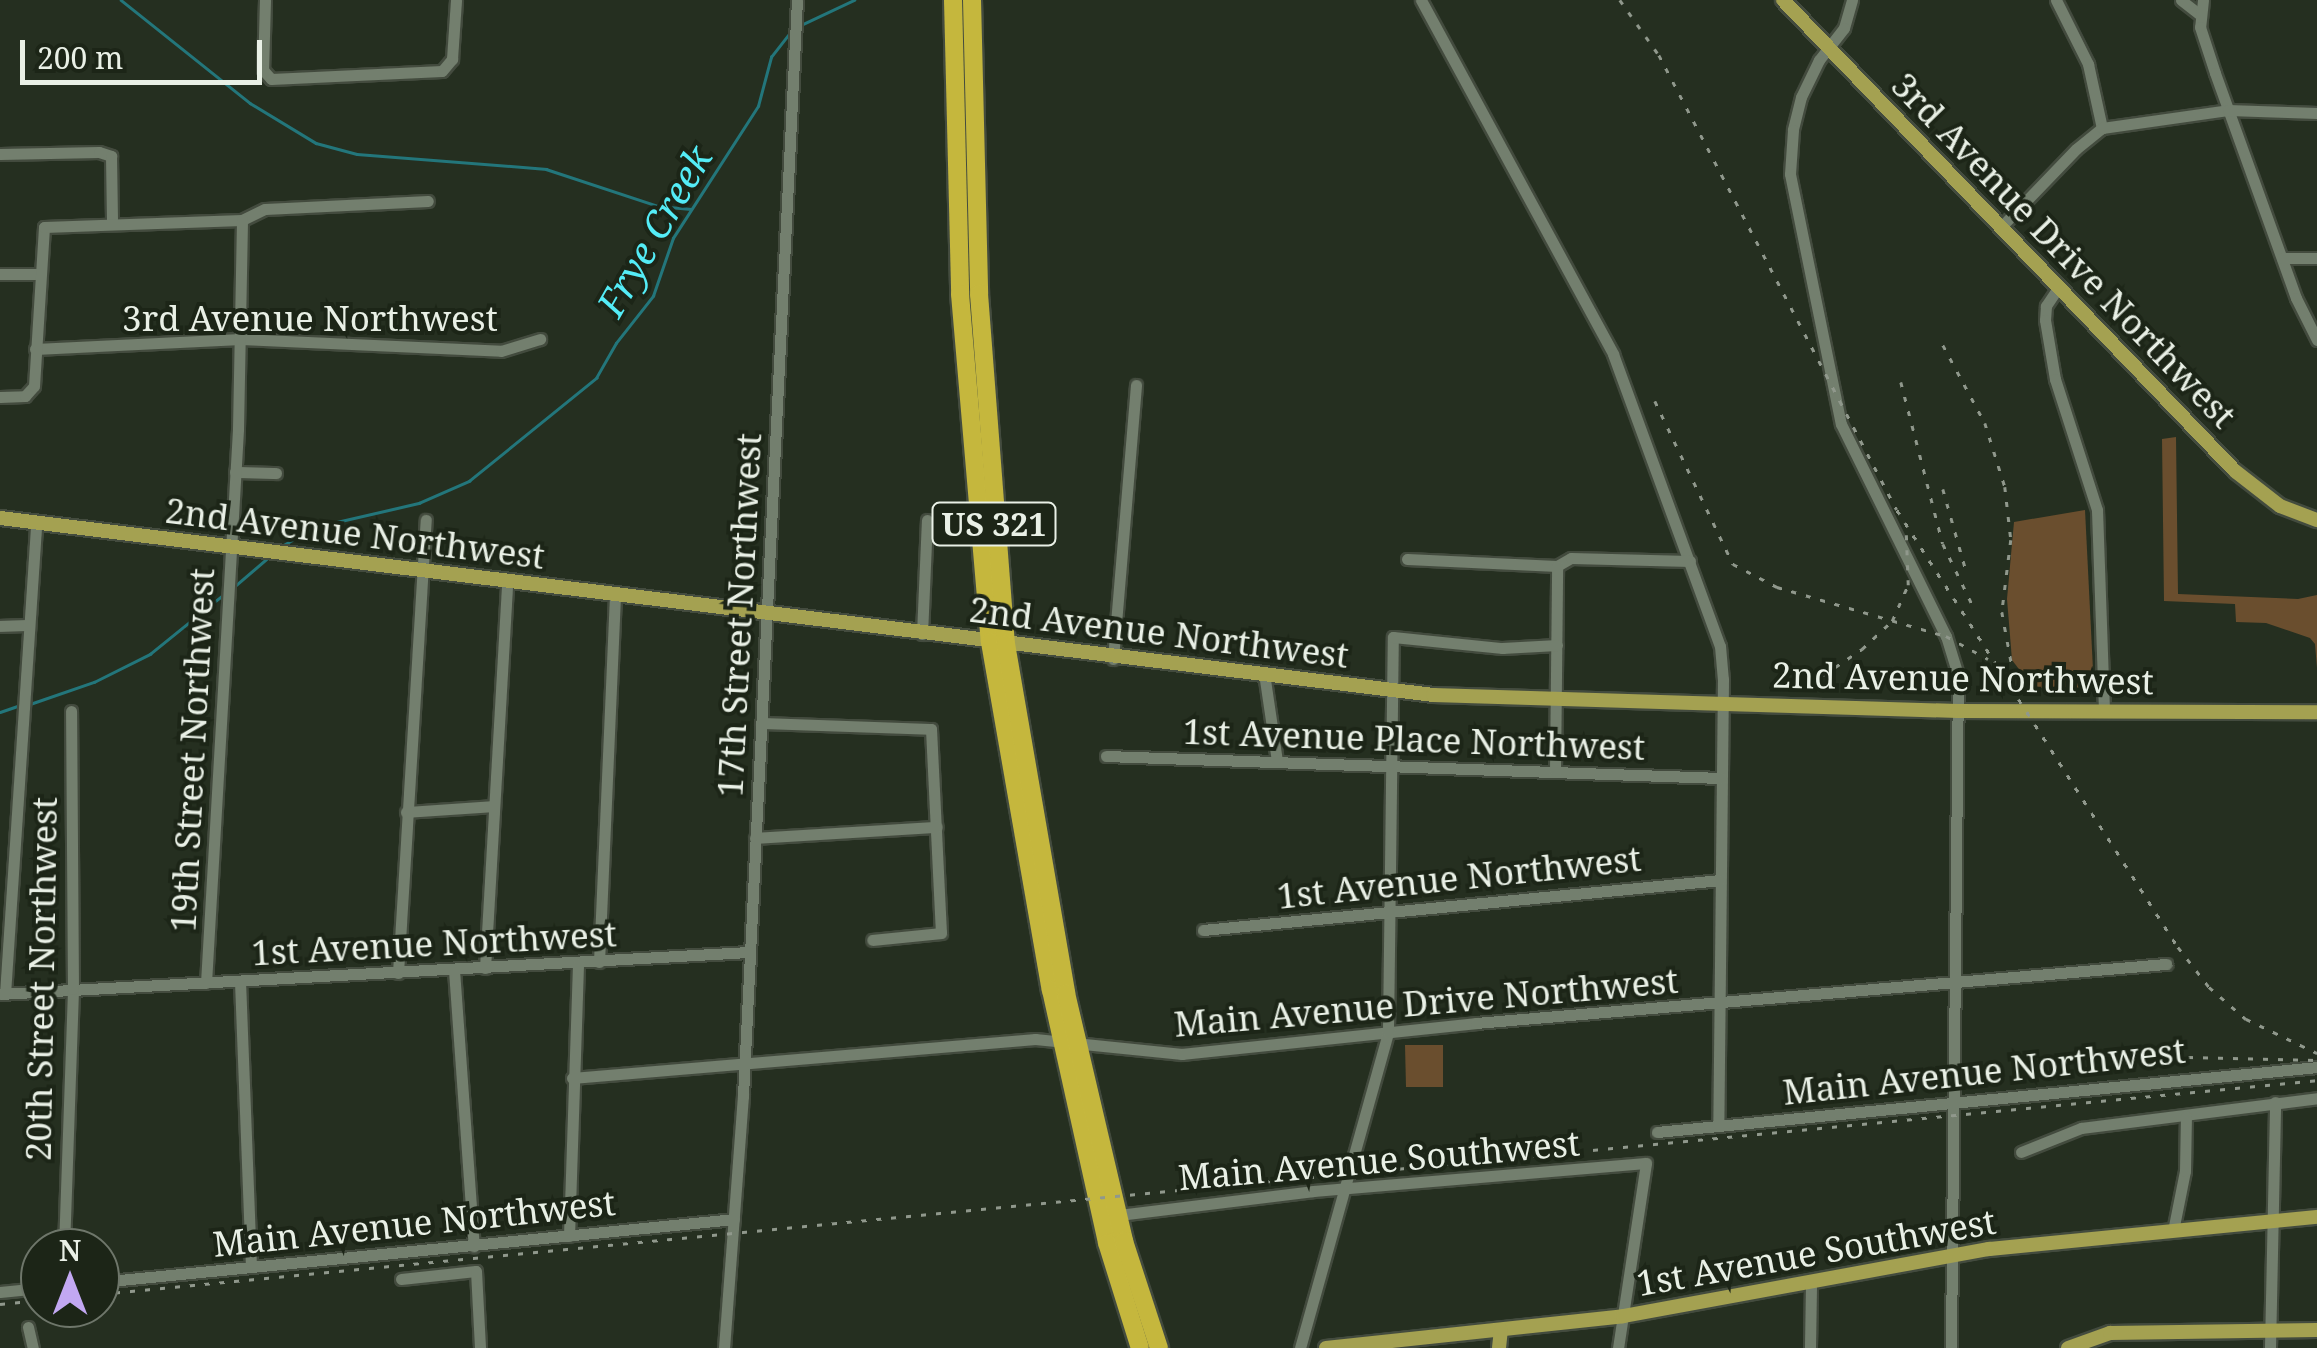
<!DOCTYPE html>
<style>
body{margin:0}
#map{position:relative;width:2317px;height:1348px;overflow:hidden;background:#252f20;font-family:"Noto Serif",serif}
div>[style]{position:absolute}
[style*='--x']{left:calc(var(--x)*1px);top:calc(var(--y)*1px);width:calc(var(--w)*1px);rotate:calc(var(--a)*1deg)}
.green>*{inset:0;background:#6a4e2e}
.stream>*{height:2.5px;margin:-1.25px;padding:0 1.25px;transform-origin:1.25px;border-radius:1.25px;background:#23767b}
.roads{filter:drop-shadow(2px 0 #434b3e) drop-shadow(-2px 0 #434b3e) drop-shadow(0 2px #434b3e) drop-shadow(0 -2px #434b3e)}
.minor>*{height:11px;margin:-5.5px;padding:0 5.5px;transform-origin:5.5px;border-radius:5.5px;background:#737f6e}
.major>*{height:14px;margin:-7px;padding:0 7px;transform-origin:7px;border-radius:7px;background:#a4a151}
.highway>*{height:18px;margin:-9px;padding:0 9px;transform-origin:9px;border-radius:9px;background:#c5b73d}
.rail>*{height:2.5px;margin-top:-1.25px;transform-origin:0;background:repeating-linear-gradient(90deg,#90988c 0 5px,transparent 0 15px)}
span{translate:-50% -50%;white-space:nowrap;text-align:center;line-height:1.15;-webkit-text-stroke:8px #1c2517;paint-order:stroke}
.shield-label span{padding:2px 8px;background:#1c2517;border:2px solid;border-radius:8px;-webkit-text-stroke-width:0}
.shield-label{font-size:32px;color:#e9f0e6;font-weight:700}
.street-label{font-size:35px;color:#e9f0e6}
.water-label{font-size:38px;color:#54ecf6;font-style:italic}
.north{position:absolute;left:20px;top:1228px;width:100px;height:100px;box-sizing:border-box;background:#1c2517;border:2px solid #6e766a;border-radius:50%;rotate:0deg;font-size:28px;font-weight:700;line-height:40px;text-align:center;color:#e9f0e6}
.north::after{content:'';display:block;margin:auto;width:35px;height:45px;background:#c2a8f2;clip-path:polygon(50% 0,100% 100%,50% 72%,0 100%)}
.scale{position:absolute;left:20px;top:40px;width:242px;height:45px;box-sizing:border-box;border:5px solid #e9f0e6;border-top:0;padding-left:12px;font-size:30px;line-height:35px;white-space:nowrap;color:#e9f0e6;-webkit-text-stroke:8px #1c2517;paint-order:stroke}
</style>
<div id="map">
<div class="green">
<div style="clip-path:polygon(2176px 437px,2178px 594px,2298px 599px,2317px 595px,2317px 668px,2315px 644px,2310px 638px,2266px 623px,2236px 622px,2235px 604px,2164px 601px,2162px 439px)"></div>
<div style="clip-path:polygon(2085px 510px,2094px 690px,2058px 692px,2031px 685px,2012px 660px,2007px 599px,2014px 522px)"></div>
<div style="clip-path:polygon(1405px 1045px,1443px 1045px,1443px 1087px,1406px 1087px)"></div>
</div>
<div class="stream">
<div style="--x:121;--y:0;--w:165;--a:38.6"></div>
<div style="--x:250;--y:103;--w:77;--a:31.2"></div>
<div style="--x:316;--y:143;--w:42;--a:15"></div>
<div style="--x:357;--y:154;--w:190;--a:4.5"></div>
<div style="--x:546;--y:169;--w:118;--a:18.3"></div>
<div style="--x:658;--y:206;--w:33;--a:5"></div>
<div style="--x:799;--y:26;--w:61;--a:-25.3"></div>
<div style="--x:280;--y:547;--w:40;--a:-29.7"></div>
<div style="--x:315;--y:527;--w:107;--a:-13"></div>
<div style="--x:419;--y:503;--w:55;--a:-23.7"></div>
<div style="--x:469;--y:481;--w:164;--a:-39"></div>
<div style="--x:596;--y:378;--w:40;--a:-60.3"></div>
<div style="--x:616;--y:343;--w:60;--a:-51.8"></div>
<div style="--x:653;--y:296;--w:61;--a:-71"></div>
<div style="--x:673;--y:238;--w:157;--a:-57.2"></div>
<div style="--x:758;--y:106;--w:51;--a:-75.1"></div>
<div style="--x:771;--y:57;--w:29;--a:-52"></div>
<div style="--x:235;--y:586;--w:46;--a:-40.6"></div>
<div style="--x:30;--y:704;--w:68;--a:-19"></div>
<div style="--x:94;--y:682;--w:63;--a:-26.6"></div>
<div style="--x:150;--y:654;--w:95;--a:-39"></div>
<div style="--x:0;--y:712;--w:18;--a:-19"></div>
</div>
<div class="roads">
<div class="minor">
<div style="--x:265;--y:0;--w:70;--a:91.6"></div>
<div style="--x:263;--y:70;--w:12;--a:48"></div>
<div style="--x:271;--y:79;--w:171;--a:-2.7"></div>
<div style="--x:442;--y:71;--w:16;--a:-50"></div>
<div style="--x:452;--y:59;--w:59;--a:-86.1"></div>
<div style="--x:1421;--y:0;--w:403;--a:61.5"></div>
<div style="--x:1613;--y:354;--w:311;--a:69.9"></div>
<div style="--x:1720;--y:646;--w:33;--a:85"></div>
<div style="--x:1723;--y:679;--w:445;--a:90.6"></div>
<div style="--x:1852;--y:0;--w:29;--a:106"></div>
<div style="--x:1844;--y:28;--w:41;--a:128"></div>
<div style="--x:1819;--y:60;--w:41;--a:115.9"></div>
<div style="--x:1801;--y:97;--w:34;--a:104"></div>
<div style="--x:1793;--y:130;--w:44;--a:93.9"></div>
<div style="--x:1790;--y:174;--w:255;--a:78.5"></div>
<div style="--x:1841;--y:424;--w:237;--a:63.7"></div>
<div style="--x:1946;--y:636;--w:41;--a:72.9"></div>
<div style="--x:1958;--y:675;--w:673;--a:90.6"></div>
<div style="--x:2056;--y:0;--w:72;--a:63.4"></div>
<div style="--x:2088;--y:64;--w:66;--a:77.7"></div>
<div style="--x:2181;--y:0;--w:24;--a:38"></div>
<div style="--x:2203;--y:0;--w:27;--a:96"></div>
<div style="--x:2200;--y:27;--w:48;--a:71.9"></div>
<div style="--x:2215;--y:73;--w:239;--a:70.2"></div>
<div style="--x:2296;--y:298;--w:47;--a:63.4"></div>
<div style="--x:0;--y:154;--w:99;--a:-1.2"></div>
<div style="--x:99;--y:152;--w:13;--a:18"></div>
<div style="--x:111;--y:156;--w:67;--a:89.1"></div>
<div style="--x:2001;--y:227;--w:108;--a:-46.1"></div>
<div style="--x:2076;--y:149;--w:33;--a:-39"></div>
<div style="--x:2102;--y:128;--w:127;--a:-8.1"></div>
<div style="--x:2228;--y:110;--w:89;--a:1.9"></div>
<div style="--x:2282;--y:258;--w:35;--a:0"></div>
<div style="--x:0;--y:274;--w:38;--a:0"></div>
<div style="--x:2058;--y:288;--w:22;--a:124"></div>
<div style="--x:2046;--y:306;--w:14;--a:94"></div>
<div style="--x:2045;--y:320;--w:60;--a:80.4"></div>
<div style="--x:2055;--y:379;--w:138;--a:72.2"></div>
<div style="--x:2097;--y:510;--w:199;--a:88"></div>
<div style="--x:35;--y:349;--w:206;--a:-2.8"></div>
<div style="--x:241;--y:339;--w:260;--a:2.6"></div>
<div style="--x:501;--y:351;--w:41;--a:-17.1"></div>
<div style="--x:0;--y:397;--w:25;--a:-2"></div>
<div style="--x:25;--y:396;--w:13;--a:-48"></div>
<div style="--x:34;--y:386;--w:159;--a:-86.4"></div>
<div style="--x:44;--y:227;--w:198;--a:-2"></div>
<div style="--x:242;--y:220;--w:25;--a:-26"></div>
<div style="--x:265;--y:209;--w:163;--a:-2.8"></div>
<div style="--x:235;--y:472;--w:41;--a:1.4"></div>
<div style="--x:1407;--y:559;--w:150;--a:2.7"></div>
<div style="--x:1557;--y:566;--w:16;--a:-30"></div>
<div style="--x:1571;--y:558;--w:119;--a:1.4"></div>
<div style="--x:0;--y:626;--w:29;--a:-2"></div>
<div style="--x:922;--y:634;--w:114;--a:-87.5"></div>
<div style="--x:1113;--y:659;--w:275;--a:-85.2"></div>
<div style="--x:1264;--y:673;--w:89;--a:81.6"></div>
<div style="--x:761;--y:723;--w:170;--a:2"></div>
<div style="--x:931;--y:729;--w:204;--a:87.2"></div>
<div style="--x:941;--y:933;--w:69;--a:174.2"></div>
<div style="--x:1106;--y:756;--w:615;--a:2.05"></div>
<div style="--x:1555;--y:771;--w:205;--a:-89.4"></div>
<div style="--x:406;--y:812;--w:87;--a:-3.9"></div>
<div style="--x:755;--y:838;--w:182;--a:-3.5"></div>
<div style="--x:1203;--y:930;--w:519;--a:-5.52"></div>
<div style="--x:599;--y:962;--w:366;--a:-87.5"></div>
<div style="--x:485;--y:968;--w:387;--a:-86.7"></div>
<div style="--x:454;--y:970;--w:277;--a:85.9"></div>
<div style="--x:398;--y:973;--w:454;--a:-86.5"></div>
<div style="--x:240;--y:981;--w:285;--a:87.8"></div>
<div style="--x:206;--y:983;--w:555;--a:-86.69"></div>
<div style="--x:238;--y:429;--w:209;--a:-88.9"></div>
<div style="--x:0;--y:994;--w:751;--a:-3.21"></div>
<div style="--x:5;--y:994;--w:473;--a:-86.2"></div>
<div style="--x:572;--y:1078;--w:465;--a:-4.8"></div>
<div style="--x:1035;--y:1039;--w:148;--a:5.8"></div>
<div style="--x:1182;--y:1054;--w:296;--a:-6"></div>
<div style="--x:1476;--y:1023;--w:693;--a:-4.89"></div>
<div style="--x:1657;--y:1132;--w:663;--a:-5.62"></div>
<div style="--x:2021;--y:1152;--w:65;--a:-21.8"></div>
<div style="--x:2081;--y:1128;--w:238;--a:-7.2"></div>
<div style="--x:1118;--y:1215;--w:196;--a:-7"></div>
<div style="--x:1313;--y:1191;--w:334;--a:-4.8"></div>
<div style="--x:1646;--y:1163;--w:187;--a:98.6"></div>
<div style="--x:2173;--y:1231;--w:61;--a:-78.7"></div>
<div style="--x:2185;--y:1171;--w:55;--a:-89"></div>
<div style="--x:569;--y:1236;--w:273;--a:-88.1"></div>
<div style="--x:64;--y:1248;--w:259;--a:-88"></div>
<div style="--x:73;--y:989;--w:278;--a:-90.4"></div>
<div style="--x:401;--y:1279;--w:75;--a:-6.1"></div>
<div style="--x:476;--y:1271;--w:77;--a:87"></div>
<div style="--x:100;--y:1282;--w:637;--a:-5.67"></div>
<div style="--x:0;--y:1292;--w:40;--a:-5.7"></div>
<div style="--x:28;--y:1327;--w:22;--a:77"></div>
<div style="--x:724;--y:1348;--w:253;--a:-85.7"></div>
<div style="--x:743;--y:1096;--w:1097;--a:-87.18"></div>
<div style="--x:1300;--y:1348;--w:328;--a:-74.4"></div>
<div style="--x:1388;--y:1032;--w:395;--a:-89.3"></div>
<div style="--x:1393;--y:637;--w:110;--a:5.8"></div>
<div style="--x:1502;--y:648;--w:55;--a:-3.1"></div>
<div style="--x:1810;--y:1348;--w:67;--a:-89.1"></div>
<div style="--x:2270;--y:1348;--w:246;--a:-88.8"></div>
</div>
<div class="major">
<div style="--x:1783;--y:0;--w:653;--a:46.18"></div>
<div style="--x:2235;--y:471;--w:57;--a:37.9"></div>
<div style="--x:2280;--y:506;--w:40;--a:21"></div>
<div style="--x:0;--y:518;--w:1444;--a:7.04"></div>
<div style="--x:1433;--y:695;--w:525;--a:1.75"></div>
<div style="--x:1958;--y:711;--w:359;--a:0.2"></div>
<div style="--x:1326;--y:1348;--w:299;--a:-6.1"></div>
<div style="--x:1623;--y:1316;--w:372;--a:-10.4"></div>
<div style="--x:1989;--y:1249;--w:330;--a:-5.6"></div>
<div style="--x:1499;--y:1348;--w:18;--a:-84"></div>
<div style="--x:2068;--y:1348;--w:45;--a:-19.7"></div>
<div style="--x:2110;--y:1333;--w:207;--a:-0.8"></div>
</div>
<div class="highway">
<div style="--x:953;--y:0;--w:294;--a:88.6"></div>
<div style="--x:960;--y:294;--w:349;--a:85.1"></div>
<div style="--x:990;--y:642;--w:353;--a:80.1"></div>
<div style="--x:1051;--y:990;--w:259;--a:77.5"></div>
<div style="--x:1107;--y:1243;--w:110;--a:72.6"></div>
<div style="--x:972;--y:0;--w:294;--a:88.6"></div>
<div style="--x:979;--y:294;--w:351;--a:85.6"></div>
<div style="--x:1006;--y:644;--w:354;--a:80.2"></div>
<div style="--x:1066;--y:993;--w:255;--a:76.8"></div>
<div style="--x:1124;--y:1241;--w:113;--a:71.9"></div>
</div>
</div>
<div class="rail">
<div style="--x:1620;--y:0;--w:67;--a:54.7"></div>
<div style="--x:1659;--y:55;--w:513;--a:62.39"></div>
<div style="--x:1897;--y:510;--w:520;--a:57.26"></div>
<div style="--x:2178;--y:947;--w:51;--a:52.2"></div>
<div style="--x:2209;--y:987;--w:49;--a:40.9"></div>
<div style="--x:2246;--y:1019;--w:79;--a:25.6"></div>
<div style="--x:1943;--y:345;--w:89;--a:61.7"></div>
<div style="--x:1985;--y:423;--w:67;--a:72.6"></div>
<div style="--x:2005;--y:487;--w:53;--a:83.5"></div>
<div style="--x:2011;--y:540;--w:73;--a:97.1"></div>
<div style="--x:2002;--y:612;--w:66;--a:79.5"></div>
<div style="--x:1901;--y:382;--w:167;--a:75.5"></div>
<div style="--x:1943;--y:544;--w:67;--a:64.2"></div>
<div style="--x:1655;--y:401;--w:181;--a:64.4"></div>
<div style="--x:1733;--y:564;--w:50;--a:27.6"></div>
<div style="--x:1777;--y:587;--w:176;--a:16.2"></div>
<div style="--x:1946;--y:636;--w:48;--a:28.7"></div>
<div style="--x:1943;--y:489;--w:81;--a:74.2"></div>
<div style="--x:1810;--y:684;--w:63;--a:-33.9"></div>
<div style="--x:1862;--y:649;--w:41;--a:-43"></div>
<div style="--x:1892;--y:621;--w:39;--a:-66"></div>
<div style="--x:1908;--y:585;--w:51;--a:-92.2"></div>
<div style="--x:2188;--y:1057;--w:129;--a:1.3"></div>
<div style="--x:100;--y:1294;--w:2227;--a:-5.51"></div>
<div style="--x:0;--y:1304;--w:40;--a:-5.7"></div>
</div>
<div class="shield-label">
<span style="left:994px;top:524px">US 321</span>
</div>
<div class="street-label">
<span style="left:2064px;top:250px;rotate:46deg">3rd Avenue Drive Northwest</span>
<span style="left:310px;top:318px">3rd Avenue Northwest</span>
<span style="left:355px;top:533px;rotate:7deg">2nd Avenue Northwest</span>
<span style="left:739px;top:615px;rotate:-87deg">17th Street Northwest</span>
<span style="left:1159px;top:632px;rotate:7deg">2nd Avenue Northwest</span>
<span style="left:1963px;top:678px;rotate:1deg">2nd Avenue Northwest</span>
<span style="left:1414px;top:739px;rotate:2deg">1st Avenue Place Northwest</span>
<span style="left:192px;top:750px;rotate:-87deg">19th Street Northwest</span>
<span style="left:1459px;top:877px;rotate:-6deg">1st Avenue Northwest</span>
<span style="left:434px;top:943px;rotate:-3deg">1st Avenue Northwest</span>
<span style="left:41px;top:979px;rotate:-89deg">20th Street Northwest</span>
<span style="left:1426px;top:1002px;rotate:-5deg">Main Avenue Drive Northwest</span>
<span style="left:1984px;top:1071px;rotate:-6deg">Main Avenue Northwest</span>
<span style="left:1379px;top:1160px;rotate:-5deg">Main Avenue Southwest</span>
<span style="left:414px;top:1223px;rotate:-6deg">Main Avenue Northwest</span>
<span style="left:1816px;top:1252px;rotate:-10deg">1st Avenue Southwest</span>
</div>
<div class="water-label">
<span style="left:654px;top:231px;rotate:-60deg">Frye Creek</span>
</div>
<div class="north">N</div>
<div class="scale">200 m</div>
</div>
